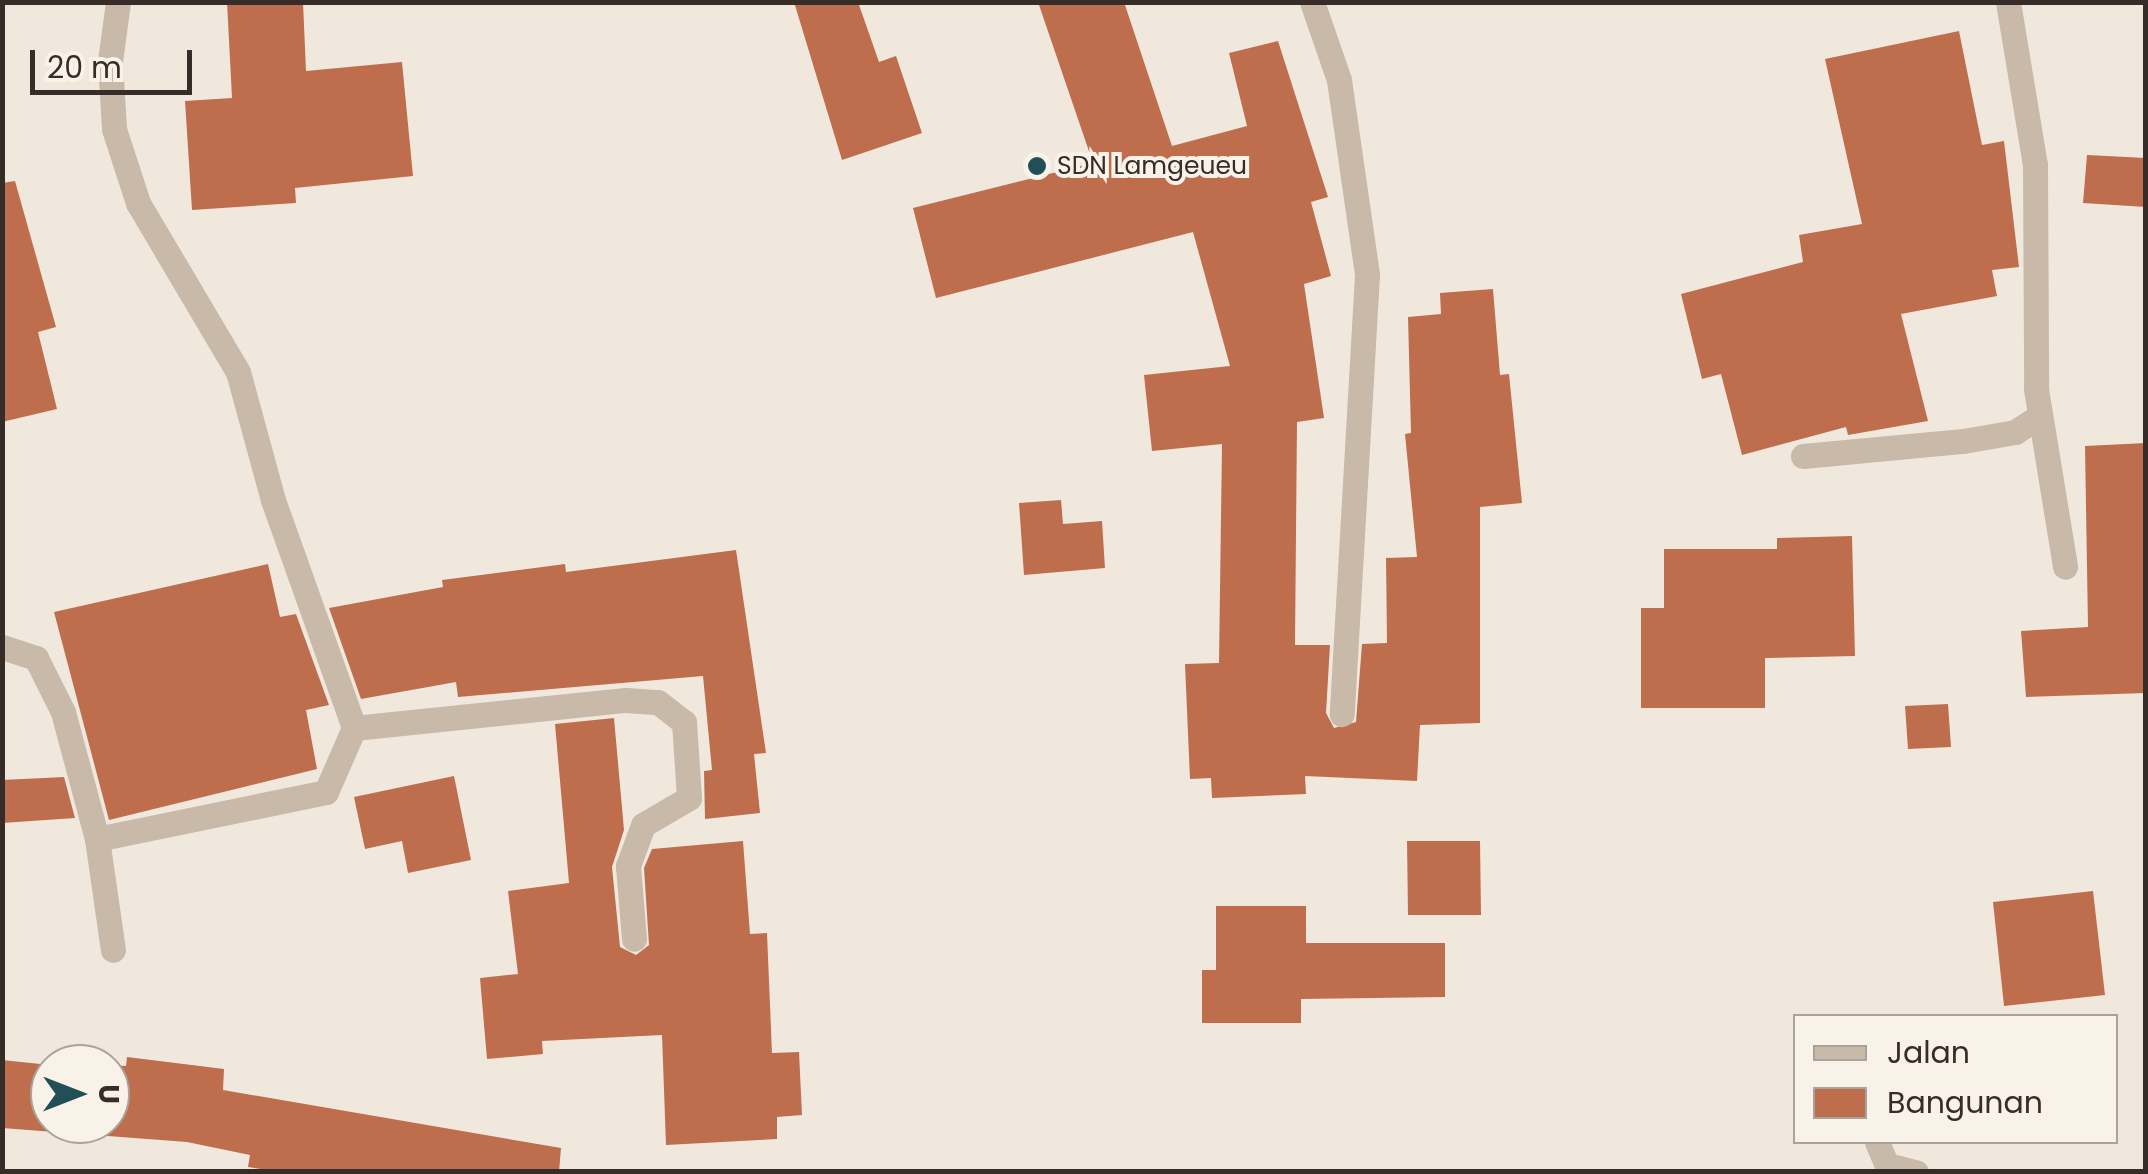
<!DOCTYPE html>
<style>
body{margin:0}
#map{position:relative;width:2148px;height:1174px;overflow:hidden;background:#f1e8dd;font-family:Poppins,sans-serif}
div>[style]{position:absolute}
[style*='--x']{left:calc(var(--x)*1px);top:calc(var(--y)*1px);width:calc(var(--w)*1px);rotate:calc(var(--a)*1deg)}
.building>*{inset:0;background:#be6e4d}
.street>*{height:25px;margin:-12.5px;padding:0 12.5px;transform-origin:12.5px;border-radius:12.5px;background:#c8b9a9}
.dots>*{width:28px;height:28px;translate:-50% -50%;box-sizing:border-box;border:5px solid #f8f2e9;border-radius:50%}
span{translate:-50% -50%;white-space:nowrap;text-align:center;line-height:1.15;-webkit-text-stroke:8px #f8f2e9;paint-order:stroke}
.poi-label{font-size:25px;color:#362d29}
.left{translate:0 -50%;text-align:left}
.frame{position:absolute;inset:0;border:5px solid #362d29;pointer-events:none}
.legend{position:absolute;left:1793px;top:1014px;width:325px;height:130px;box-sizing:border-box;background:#f8f2e9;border:2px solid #aaa39c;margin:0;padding:12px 18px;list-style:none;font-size:30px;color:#362d29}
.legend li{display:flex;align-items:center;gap:20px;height:50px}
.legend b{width:50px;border:2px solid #aaa39c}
.north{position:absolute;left:30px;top:1044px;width:100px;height:100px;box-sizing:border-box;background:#f8f2e9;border:2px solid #aaa39c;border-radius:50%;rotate:90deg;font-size:28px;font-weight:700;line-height:40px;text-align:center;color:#362d29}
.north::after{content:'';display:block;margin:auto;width:35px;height:45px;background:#214f55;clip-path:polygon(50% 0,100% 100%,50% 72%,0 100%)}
.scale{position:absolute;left:30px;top:50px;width:162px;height:45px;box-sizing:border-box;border:5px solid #362d29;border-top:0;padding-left:12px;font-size:30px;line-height:35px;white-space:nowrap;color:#362d29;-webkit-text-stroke:8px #f8f2e9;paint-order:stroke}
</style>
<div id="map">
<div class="building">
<div style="clip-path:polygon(227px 2px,303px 2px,306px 71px,402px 62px,413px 176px,295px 188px,296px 203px,192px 210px,185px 101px,232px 98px)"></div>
<div style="clip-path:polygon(794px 2px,858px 2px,879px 62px,896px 56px,922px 133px,842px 160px)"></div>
<div style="clip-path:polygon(1038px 2px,1124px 2px,1172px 146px,1247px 126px,1229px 53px,1278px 41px,1328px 197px,1311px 202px,1331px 276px,1304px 284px,1324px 418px,1297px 422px,1295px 645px,1330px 645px,1326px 713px,1334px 728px,1356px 722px,1362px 644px,1387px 643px,1386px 558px,1417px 557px,1405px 434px,1411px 433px,1408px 317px,1441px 314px,1440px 293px,1493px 289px,1500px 375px,1509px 374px,1522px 503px,1480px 507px,1480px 723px,1420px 725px,1417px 781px,1305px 776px,1306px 794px,1212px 798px,1211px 778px,1190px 779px,1185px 664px,1219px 663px,1222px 444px,1152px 451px,1144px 375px,1230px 366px,1193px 232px,936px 298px,913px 208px,1093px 163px)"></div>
<div style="clip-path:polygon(1959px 31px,1982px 145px,2004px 141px,2019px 267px,1992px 270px,1997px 296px,1901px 314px,1928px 421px,1848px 435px,1846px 427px,1742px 455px,1721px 374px,1702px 379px,1681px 294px,1803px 262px,1799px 235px,1862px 224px,1825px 59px)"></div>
<div style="clip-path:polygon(2087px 155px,2146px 158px,2146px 207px,2083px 203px)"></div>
<div style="clip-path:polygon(15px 181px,56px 327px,38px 332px,57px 409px,2px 422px,2px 183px)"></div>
<div style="clip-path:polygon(2146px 443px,2146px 693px,2026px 697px,2021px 631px,2088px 627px,2085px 446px)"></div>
<div style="clip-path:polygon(1061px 500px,1063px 524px,1102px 521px,1105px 568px,1024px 575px,1019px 503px)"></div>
<div style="clip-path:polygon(1852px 536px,1855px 656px,1765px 658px,1765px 708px,1641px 708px,1641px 608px,1664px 608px,1664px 549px,1777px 549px,1777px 538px)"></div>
<div style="clip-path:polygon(736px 550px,766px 753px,754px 754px,760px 813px,705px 819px,704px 771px,712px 770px,703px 676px,458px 697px,456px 682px,361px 699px,329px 608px,443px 587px,442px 580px,565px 564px,566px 572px)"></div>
<div style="clip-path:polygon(268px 564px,280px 617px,296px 614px,329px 705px,306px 710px,317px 769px,109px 820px,54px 612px)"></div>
<div style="clip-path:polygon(1948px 704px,1951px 747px,1908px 749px,1905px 706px)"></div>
<div style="clip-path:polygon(614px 718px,624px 830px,612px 867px,620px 947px,636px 955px,649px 945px,644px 868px,652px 849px,743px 841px,750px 934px,767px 933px,772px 1053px,799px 1052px,802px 1115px,777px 1117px,777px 1139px,666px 1145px,662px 1035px,542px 1041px,543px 1054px,487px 1059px,480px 978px,518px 974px,508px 891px,569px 883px,555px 724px)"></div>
<div style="clip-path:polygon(454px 776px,471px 860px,408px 873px,402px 841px,365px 849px,354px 797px)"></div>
<div style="clip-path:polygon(64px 777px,75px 818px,2px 823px,2px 780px)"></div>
<div style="clip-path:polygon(1407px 841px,1480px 841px,1481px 915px,1408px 915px)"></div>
<div style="clip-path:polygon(2093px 891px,2105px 995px,2004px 1006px,1993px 902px)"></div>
<div style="clip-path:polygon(1216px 906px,1306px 906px,1306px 943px,1445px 943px,1445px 997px,1301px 999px,1301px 1023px,1202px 1023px,1202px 970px,1216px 970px)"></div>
<div style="clip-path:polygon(127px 1057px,224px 1069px,223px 1090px,561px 1148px,559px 1172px,281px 1172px,248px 1167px,250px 1155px,187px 1142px,2px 1128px,2px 1060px,50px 1065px,50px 1124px,110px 1124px,110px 1065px,126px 1066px)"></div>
</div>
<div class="street">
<div style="--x:118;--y:2;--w:60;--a:97.7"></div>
<div style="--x:110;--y:61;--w:68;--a:86.6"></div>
<div style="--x:114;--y:129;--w:78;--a:72"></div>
<div style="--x:138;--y:203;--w:196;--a:59.4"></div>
<div style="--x:238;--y:372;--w:133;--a:74.7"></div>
<div style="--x:273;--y:500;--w:242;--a:70.4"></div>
<div style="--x:354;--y:728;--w:273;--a:-5.9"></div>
<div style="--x:626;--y:700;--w:32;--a:4"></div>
<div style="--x:658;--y:702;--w:33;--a:38"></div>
<div style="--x:684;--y:722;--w:76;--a:86.2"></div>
<div style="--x:689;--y:798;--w:53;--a:149.6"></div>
<div style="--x:643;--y:825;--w:44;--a:110.1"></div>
<div style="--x:628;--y:866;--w:73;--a:85.3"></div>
<div style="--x:1312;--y:2;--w:83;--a:70.9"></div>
<div style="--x:1339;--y:80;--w:197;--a:81.8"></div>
<div style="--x:1367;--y:275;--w:440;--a:93.3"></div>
<div style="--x:2008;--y:2;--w:165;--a:80.6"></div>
<div style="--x:2035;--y:165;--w:224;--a:89.7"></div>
<div style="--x:2036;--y:389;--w:180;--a:80.7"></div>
<div style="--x:1803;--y:456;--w:161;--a:-5.4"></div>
<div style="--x:1963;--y:441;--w:53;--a:-9.8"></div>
<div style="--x:2015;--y:432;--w:30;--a:-33"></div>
<div style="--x:2;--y:647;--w:36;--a:18"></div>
<div style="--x:36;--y:658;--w:60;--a:63.4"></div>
<div style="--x:63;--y:712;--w:131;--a:75"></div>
<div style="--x:97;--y:839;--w:112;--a:81.8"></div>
<div style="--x:97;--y:839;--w:234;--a:-11.6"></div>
<div style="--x:326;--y:792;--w:70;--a:-66.4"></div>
<div style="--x:1877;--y:1142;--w:25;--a:67"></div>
<div style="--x:1887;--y:1165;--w:30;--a:14"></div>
</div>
<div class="dots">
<div style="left:1037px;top:166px;background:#214f55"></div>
</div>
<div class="poi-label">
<span class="left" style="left:1057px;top:166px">SDN Lamgeueu</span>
</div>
<div class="frame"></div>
<ul class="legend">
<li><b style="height:12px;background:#c8b9a9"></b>Jalan</li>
<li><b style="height:28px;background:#be6e4d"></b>Bangunan</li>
</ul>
<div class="north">U</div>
<div class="scale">20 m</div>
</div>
